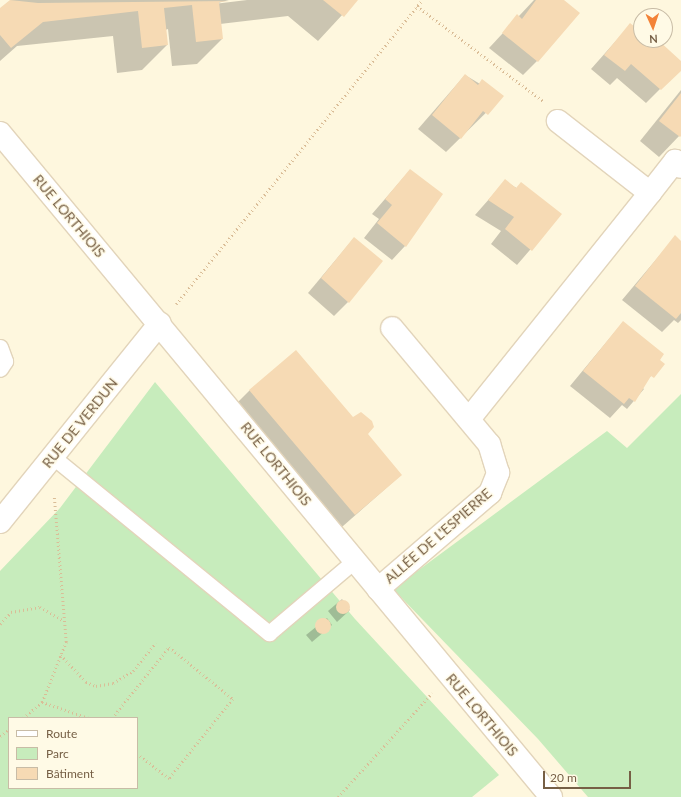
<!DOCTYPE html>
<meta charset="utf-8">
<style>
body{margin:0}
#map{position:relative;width:681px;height:797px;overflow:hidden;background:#fef7de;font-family:Lato,sans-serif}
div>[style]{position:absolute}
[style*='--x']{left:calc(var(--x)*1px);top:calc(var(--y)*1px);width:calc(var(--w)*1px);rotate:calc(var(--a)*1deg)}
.green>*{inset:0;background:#c7ecbc}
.shadow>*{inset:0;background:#0003}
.building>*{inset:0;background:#f6dab4}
.round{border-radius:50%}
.path>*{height:2.5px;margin-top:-1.25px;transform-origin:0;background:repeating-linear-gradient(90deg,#dabd97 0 1px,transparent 0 4px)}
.roads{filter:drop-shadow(1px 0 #e2d4ba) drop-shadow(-1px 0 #e2d4ba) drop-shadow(0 1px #e2d4ba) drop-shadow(0 -1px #e2d4ba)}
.service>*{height:15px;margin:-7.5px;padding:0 7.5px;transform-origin:7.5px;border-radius:7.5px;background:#fff}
.minor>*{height:22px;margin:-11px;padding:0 11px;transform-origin:11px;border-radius:11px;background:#fff}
span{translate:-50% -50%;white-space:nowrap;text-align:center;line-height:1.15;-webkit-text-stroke:3px #fffae6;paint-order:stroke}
.street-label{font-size:14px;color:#765f45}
.legend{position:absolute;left:8px;top:717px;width:130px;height:72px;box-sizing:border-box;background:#fffae6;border:1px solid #c8bca6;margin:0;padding:5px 7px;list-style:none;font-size:12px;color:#765f45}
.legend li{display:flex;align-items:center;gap:8px;height:20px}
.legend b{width:20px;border:1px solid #c8bca6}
.north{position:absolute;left:633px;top:8px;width:40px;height:40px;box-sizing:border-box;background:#fffae6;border:1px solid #c8bca6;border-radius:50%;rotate:177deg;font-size:11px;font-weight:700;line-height:16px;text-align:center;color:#765f45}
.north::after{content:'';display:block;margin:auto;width:14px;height:18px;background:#f38338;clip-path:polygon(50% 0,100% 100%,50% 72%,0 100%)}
.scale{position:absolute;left:543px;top:771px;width:88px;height:18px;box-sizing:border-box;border:2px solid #765f45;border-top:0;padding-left:5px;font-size:12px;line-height:14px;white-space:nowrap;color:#765f45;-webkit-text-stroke:3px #fffae6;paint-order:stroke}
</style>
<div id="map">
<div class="green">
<div style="clip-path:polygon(evenodd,155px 382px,355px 619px,499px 775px,472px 797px,0 797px,0 571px,60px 508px,155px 382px,9px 718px,137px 718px,137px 788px,9px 788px,9px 718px)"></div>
<div style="clip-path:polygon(681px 394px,681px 797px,588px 797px,538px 739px,393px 589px,607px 431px,627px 448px)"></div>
</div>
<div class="shadow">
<div style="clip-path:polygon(11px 0,229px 0,214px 4px,247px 0,356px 0,318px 41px,288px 16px,220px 24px,222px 39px,197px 64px,172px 66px,168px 29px,165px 30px,167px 45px,142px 70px,117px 73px,113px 36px,17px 46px,0 61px,0 9px)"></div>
<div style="clip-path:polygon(534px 0,562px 0,537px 61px,523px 75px,489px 48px)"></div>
<div style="clip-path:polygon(630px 25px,641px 34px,641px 40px,656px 40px,681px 62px,681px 68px,646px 103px,617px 78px,610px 85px,591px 69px)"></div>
<div style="clip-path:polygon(465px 75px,502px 97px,446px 152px,418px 129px)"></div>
<div style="clip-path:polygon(681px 90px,681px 134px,659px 157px,640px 141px)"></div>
<div style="clip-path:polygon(410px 170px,405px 246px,392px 260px,364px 238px,379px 219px,372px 214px)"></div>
<div style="clip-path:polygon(505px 181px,560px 215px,517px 265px,491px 244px,501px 231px,475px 215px)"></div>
<div style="clip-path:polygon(675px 237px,681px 242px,681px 320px,678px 323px,674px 320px,662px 332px,622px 300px)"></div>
<div style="clip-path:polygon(354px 238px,348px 302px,334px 316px,308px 293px)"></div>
<div style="clip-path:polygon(623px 322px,663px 365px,640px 386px,644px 389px,627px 409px,622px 405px,610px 418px,570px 386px)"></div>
<div style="clip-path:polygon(250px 390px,352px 418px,401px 475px,334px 534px,230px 410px)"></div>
<div style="clip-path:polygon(342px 599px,350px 610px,337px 622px,328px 611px)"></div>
<div style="clip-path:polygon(327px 618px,332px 625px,312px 642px,306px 635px)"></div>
</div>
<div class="building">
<div style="clip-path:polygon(10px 0,38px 3px,229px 1px,219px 2px,223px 39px,196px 42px,192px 5px,164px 8px,168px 45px,142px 48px,138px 11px,43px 22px,11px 48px,0 35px,0 8px)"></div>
<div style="clip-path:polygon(323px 0,358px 0,344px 17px)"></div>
<div style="clip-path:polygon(536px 0,564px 0,580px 13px,538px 62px,502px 33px,517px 14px,522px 19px)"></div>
<div style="clip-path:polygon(630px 23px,641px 32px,641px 40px,658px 40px,681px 61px,681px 71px,661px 90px,631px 64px,625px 71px,604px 55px)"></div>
<div style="clip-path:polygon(465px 74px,478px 85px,482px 79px,504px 96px,488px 115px,483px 111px,461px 139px,432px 115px)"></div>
<div style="clip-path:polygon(681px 93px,681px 136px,680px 137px,659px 121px)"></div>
<div style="clip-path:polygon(410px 169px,443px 194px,406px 247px,377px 223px,392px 205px,385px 199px)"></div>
<div style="clip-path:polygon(505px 179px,516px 188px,521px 182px,562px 214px,532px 251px,505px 229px,514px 217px,488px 200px)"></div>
<div style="clip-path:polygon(675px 235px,681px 241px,681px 313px,676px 319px,635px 286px)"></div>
<div style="clip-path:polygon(354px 237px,383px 261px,349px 303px,321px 278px)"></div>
<div style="clip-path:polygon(623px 321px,664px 354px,660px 360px,665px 364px,654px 378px,651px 376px,635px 402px,629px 398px,624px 404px,583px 371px)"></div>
<div style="clip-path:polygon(296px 350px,353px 417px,361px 412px,372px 421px,374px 427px,368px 434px,402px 475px,355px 515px,249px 390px)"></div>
<div class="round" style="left:336px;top:600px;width:14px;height:14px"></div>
<div class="round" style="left:315px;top:618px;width:16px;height:16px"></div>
</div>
<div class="path">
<div style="--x:417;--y:6;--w:158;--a:37"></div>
<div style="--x:176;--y:304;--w:391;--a:-51"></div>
<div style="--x:0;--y:624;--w:16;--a:-47"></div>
<div style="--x:11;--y:612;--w:29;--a:-10"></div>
<div style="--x:40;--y:607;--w:28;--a:30"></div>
<div style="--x:61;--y:655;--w:37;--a:47"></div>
<div style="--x:86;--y:682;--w:11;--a:22"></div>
<div style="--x:96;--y:686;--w:17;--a:-10"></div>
<div style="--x:113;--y:683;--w:23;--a:-31"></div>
<div style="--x:133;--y:671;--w:36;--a:-51"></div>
<div style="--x:42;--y:702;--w:50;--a:18.8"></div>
<div style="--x:23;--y:718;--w:25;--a:-40"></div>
<div style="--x:42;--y:702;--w:65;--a:-68.2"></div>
<div style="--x:66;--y:642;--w:145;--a:-94.7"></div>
<div style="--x:112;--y:718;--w:91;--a:-51.2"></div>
<div style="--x:169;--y:647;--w:82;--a:39.1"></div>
<div style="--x:233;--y:699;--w:102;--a:128.7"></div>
<div style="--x:169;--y:779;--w:41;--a:-142"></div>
<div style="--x:0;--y:736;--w:11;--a:-38"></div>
<div style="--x:338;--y:797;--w:140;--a:-47.9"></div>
</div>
<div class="roads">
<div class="service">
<div style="--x:0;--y:347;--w:15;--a:70"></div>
<div style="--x:5;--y:361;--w:9;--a:122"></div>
<div style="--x:53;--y:457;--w:279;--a:39.2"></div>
<div style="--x:269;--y:633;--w:113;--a:-40.3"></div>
</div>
<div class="minor">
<div style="--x:0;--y:133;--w:863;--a:50.31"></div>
<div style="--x:650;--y:193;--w:41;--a:-52"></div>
<div style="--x:675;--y:161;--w:8;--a:45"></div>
<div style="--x:469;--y:419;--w:290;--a:-51.3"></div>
<div style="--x:650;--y:193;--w:117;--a:-142"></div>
<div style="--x:0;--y:522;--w:255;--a:-51.2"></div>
<div style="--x:378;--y:589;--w:148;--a:-40.6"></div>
<div style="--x:490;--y:493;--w:22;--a:-68"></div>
<div style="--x:498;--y:473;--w:30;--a:-107"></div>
<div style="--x:489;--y:444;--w:151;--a:-129.9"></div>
</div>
</div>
<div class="street-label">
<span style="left:69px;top:216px;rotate:50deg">RUE LORTHIOIS</span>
<span style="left:80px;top:423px;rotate:-51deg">RUE DE VERDUN</span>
<span style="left:276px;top:464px;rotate:51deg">RUE LORTHIOIS</span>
<span style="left:438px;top:536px;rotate:-41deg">ALLÉE DE L'ESPIERRE</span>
<span style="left:482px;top:715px;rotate:50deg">RUE LORTHIOIS</span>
</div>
<ul class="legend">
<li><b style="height:5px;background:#fff"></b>Route</li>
<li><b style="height:11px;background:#c7ecbc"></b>Parc</li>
<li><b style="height:11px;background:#f6dab4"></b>Bâtiment</li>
</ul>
<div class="north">N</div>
<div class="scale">20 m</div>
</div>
